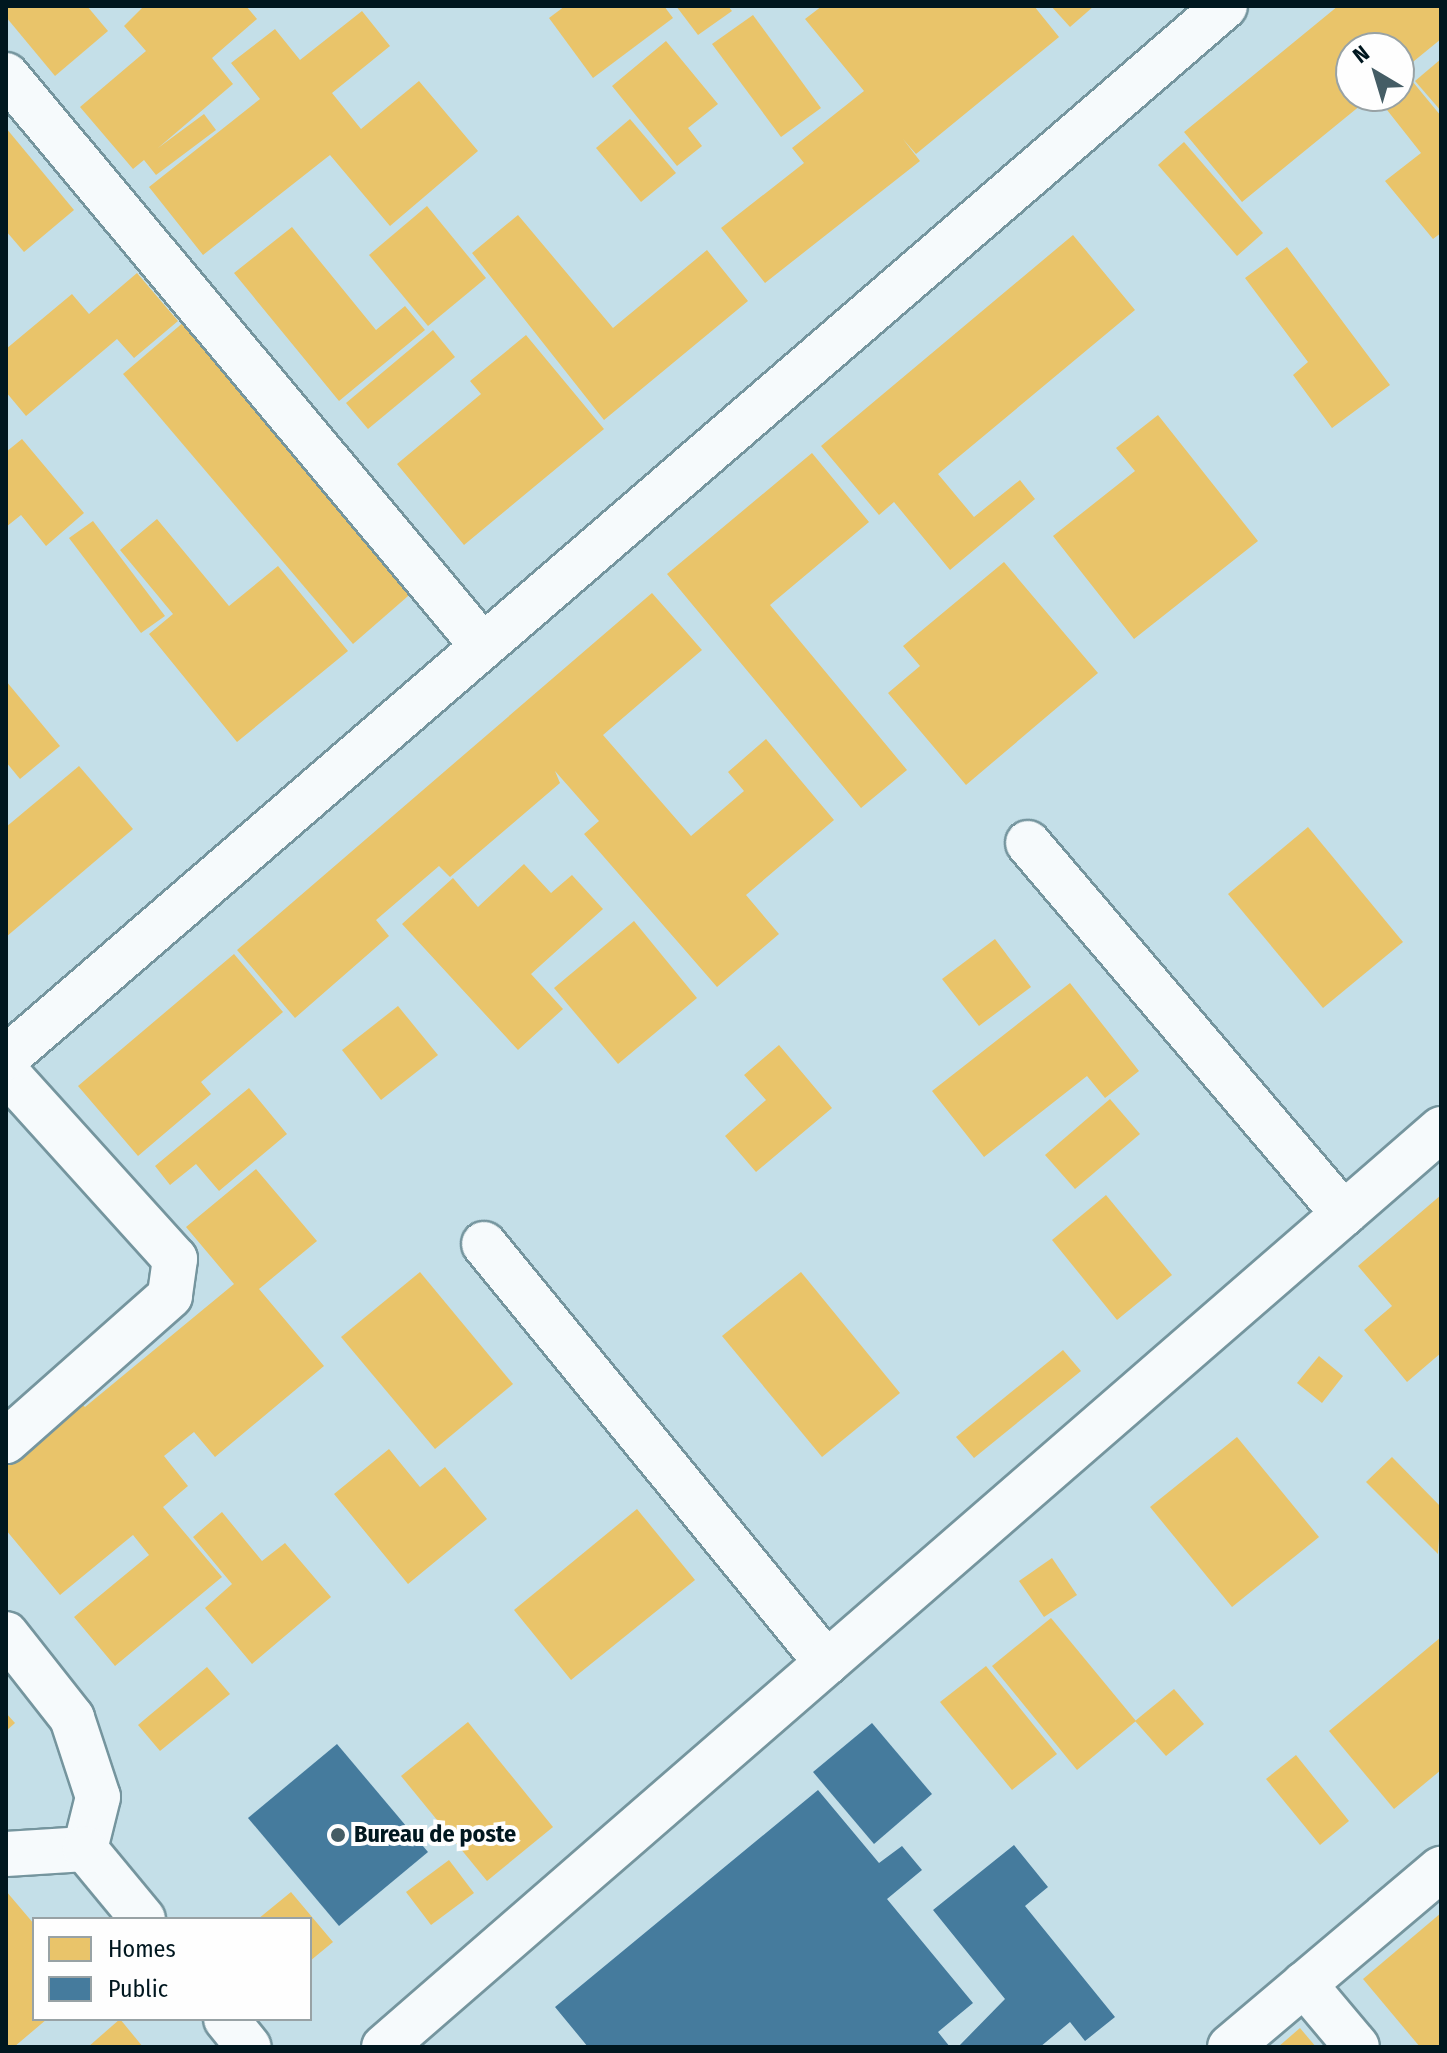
<!DOCTYPE html>
<style>
body{margin:0}
#map{position:relative;width:1447px;height:2053px;overflow:hidden;background:#c4dfe8;font-family:"Fira Sans Condensed",sans-serif}
div>[style]{position:absolute}
[style*='--x']{left:calc(var(--x)*1px);top:calc(var(--y)*1px);width:calc(var(--w)*1px);rotate:calc(var(--a)*1deg)}
.homes>*{inset:0;background:#e9c46a}
.public>*{inset:0;background:#457b9d}
.roads{filter:drop-shadow(2px 0 #75959e) drop-shadow(-2px 0 #75959e) drop-shadow(0 2px #75959e) drop-shadow(0 -2px #75959e)}
.minor>*{height:44px;margin:-22px;padding:0 22px;transform-origin:22px;border-radius:22px;background:#f6fafc}
.major>*{height:44px;margin:-22px;padding:0 22px;transform-origin:22px;border-radius:22px;background:#f6fafc}
.dots>*{width:22px;height:22px;translate:-50% -50%;box-sizing:border-box;border:4px solid #fefefe;border-radius:50%}
span{translate:-50% -50%;white-space:nowrap;text-align:center;line-height:1.15;-webkit-text-stroke:8px #fefefe;paint-order:stroke}
.poi-label{font-size:24px;color:#00171f;font-weight:700}
.left{translate:0 -50%;text-align:left}
.frame{position:absolute;inset:0;border:8px solid #00171f;pointer-events:none}
.legend{position:absolute;left:32px;top:1917px;width:280px;height:104px;box-sizing:border-box;background:#fefefe;border:2px solid #98a2a5;margin:0;padding:10px 14px;list-style:none;font-size:24px;color:#00171f}
.legend li{display:flex;align-items:center;gap:16px;height:40px}
.legend b{width:40px;border:2px solid #98a2a5}
.north{position:absolute;left:1335px;top:32px;width:80px;height:80px;box-sizing:border-box;background:#fefefe;border:2px solid #98a2a5;border-radius:50%;rotate:322deg;font-size:22px;font-weight:700;line-height:32px;text-align:center;color:#00171f}
.north::after{content:'';display:block;margin:auto;width:28px;height:36px;background:#455d65;clip-path:polygon(50% 0,100% 100%,50% 72%,0 100%)}
</style>
<div id="map">
<div class="homes">
<div style="clip-path:polygon(6px 6px,87px 6px,108px 31px,55px 76px,6px 17px)"></div>
<div style="clip-path:polygon(144px 6px,246px 6px,257px 19px,212px 58px,233px 84px,158px 148px,204px 114px,216px 130px,156px 175px,144px 160px,133px 169px,80px 107px,146px 51px,124px 26px)"></div>
<div style="clip-path:polygon(565px 6px,664px 6px,673px 18px,593px 78px,549px 18px)"></div>
<div style="clip-path:polygon(676px 6px,728px 6px,732px 11px,698px 35px)"></div>
<div style="clip-path:polygon(822px 6px,1034px 6px,1059px 37px,916px 154px,903px 139px,920px 161px,765px 283px,721px 228px,804px 163px,792px 148px,864px 91px,805px 19px)"></div>
<div style="clip-path:polygon(1051px 6px,1094px 6px,1070px 27px)"></div>
<div style="clip-path:polygon(1338px 6px,1441px 6px,1441px 39px,1403px 70px,1441px 116px,1441px 233px,1433px 239px,1385px 181px,1421px 153px,1376px 96px,1399px 96px,1399px 48px,1351px 48px,1351px 96px,1372px 96px,1242px 202px,1184px 132px)"></div>
<div style="clip-path:polygon(362px 11px,390px 46px,332px 93px,361px 129px,419px 81px,478px 151px,390px 226px,330px 155px,203px 255px,149px 187px,260px 99px,231px 63px,275px 29px,300px 60px)"></div>
<div style="clip-path:polygon(753px 15px,821px 108px,781px 137px,712px 44px)"></div>
<div style="clip-path:polygon(666px 41px,718px 104px,688px 128px,702px 146px,677px 166px,612px 86px)"></div>
<div style="clip-path:polygon(1441px 59px,1441px 111px,1415px 81px)"></div>
<div style="clip-path:polygon(630px 119px,676px 173px,641px 202px,596px 148px)"></div>
<div style="clip-path:polygon(6px 128px,74px 210px,24px 252px,6px 231px)"></div>
<div style="clip-path:polygon(1184px 142px,1263px 233px,1237px 256px,1158px 165px)"></div>
<div style="clip-path:polygon(427px 206px,486px 278px,428px 326px,369px 255px)"></div>
<div style="clip-path:polygon(518px 215px,613px 328px,707px 250px,748px 301px,604px 420px,472px 253px)"></div>
<div style="clip-path:polygon(292px 227px,376px 330px,405px 306px,425px 330px,339px 401px,234px 273px)"></div>
<div style="clip-path:polygon(1073px 235px,1135px 310px,938px 474px,974px 517px,1020px 480px,1035px 499px,950px 570px,894px 502px,879px 515px,821px 446px)"></div>
<div style="clip-path:polygon(1287px 247px,1390px 385px,1332px 428px,1293px 375px,1308px 362px,1245px 278px)"></div>
<div style="clip-path:polygon(137px 273px,178px 321px,134px 358px,117px 339px,26px 416px,6px 392px,6px 349px,72px 294px,89px 314px)"></div>
<div style="clip-path:polygon(185px 321px,415px 590px,353px 644px,123px 374px)"></div>
<div style="clip-path:polygon(433px 330px,455px 357px,368px 429px,346px 403px)"></div>
<div style="clip-path:polygon(526px 335px,604px 429px,464px 545px,397px 464px,481px 394px,470px 381px)"></div>
<div style="clip-path:polygon(1158px 415px,1258px 541px,1134px 639px,1053px 536px,1135px 471px,1116px 448px)"></div>
<div style="clip-path:polygon(22px 439px,84px 513px,46px 546px,21px 515px,6px 527px,6px 452px)"></div>
<div style="clip-path:polygon(812px 453px,869px 522px,770px 605px,907px 770px,861px 808px,667px 574px)"></div>
<div style="clip-path:polygon(157px 519px,229px 606px,278px 566px,348px 651px,237px 742px,149px 634px,173px 614px,120px 550px)"></div>
<div style="clip-path:polygon(93px 521px,165px 616px,141px 633px,69px 538px)"></div>
<div style="clip-path:polygon(1004px 562px,1098px 673px,966px 785px,888px 693px,920px 666px,903px 646px)"></div>
<div style="clip-path:polygon(652px 593px,702px 650px,603px 735px,691px 836px,744px 791px,728px 772px,766px 739px,834px 820px,746px 895px,779px 934px,717px 987px,584px 834px,599px 821px,555px 771px,560px 783px,450px 877px,439px 866px,376px 920px,389px 936px,295px 1018px,237px 950px)"></div>
<div style="clip-path:polygon(6px 681px,60px 746px,20px 779px,6px 762px)"></div>
<div style="clip-path:polygon(79px 766px,133px 829px,6px 937px,6px 827px)"></div>
<div style="clip-path:polygon(1308px 827px,1403px 942px,1323px 1008px,1228px 894px)"></div>
<div style="clip-path:polygon(524px 864px,551px 893px,572px 875px,603px 909px,531px 974px,563px 1009px,518px 1050px,402px 924px,453px 878px,478px 907px)"></div>
<div style="clip-path:polygon(634px 921px,697px 998px,618px 1064px,554px 988px)"></div>
<div style="clip-path:polygon(995px 939px,1031px 987px,979px 1026px,942px 979px)"></div>
<div style="clip-path:polygon(234px 954px,283px 1012px,201px 1082px,211px 1094px,138px 1156px,78px 1086px)"></div>
<div style="clip-path:polygon(1070px 983px,1139px 1071px,1105px 1098px,1087px 1076px,984px 1157px,932px 1091px)"></div>
<div style="clip-path:polygon(398px 1006px,438px 1055px,381px 1100px,342px 1050px)"></div>
<div style="clip-path:polygon(779px 1045px,832px 1108px,756px 1172px,725px 1136px,766px 1100px,744px 1075px)"></div>
<div style="clip-path:polygon(249px 1088px,287px 1134px,219px 1191px,196px 1164px,170px 1185px,155px 1166px)"></div>
<div style="clip-path:polygon(1110px 1099px,1140px 1134px,1075px 1189px,1045px 1155px)"></div>
<div style="clip-path:polygon(256px 1169px,317px 1241px,259px 1289px,324px 1366px,215px 1457px,194px 1432px,164px 1456px,188px 1486px,163px 1507px,222px 1577px,115px 1666px,74px 1617px,149px 1555px,133px 1535px,60px 1595px,6px 1530px,6px 1460px,78px 1400px,85px 1407px,234px 1284px,186px 1227px)"></div>
<div style="clip-path:polygon(1106px 1195px,1172px 1275px,1117px 1320px,1052px 1240px)"></div>
<div style="clip-path:polygon(1441px 1195px,1441px 1353px,1407px 1382px,1364px 1330px,1392px 1306px,1358px 1266px)"></div>
<div style="clip-path:polygon(420px 1272px,513px 1384px,435px 1449px,341px 1337px)"></div>
<div style="clip-path:polygon(801px 1272px,900px 1393px,822px 1457px,722px 1336px)"></div>
<div style="clip-path:polygon(1063px 1350px,1081px 1371px,974px 1458px,956px 1437px)"></div>
<div style="clip-path:polygon(1319px 1356px,1343px 1376px,1322px 1403px,1297px 1383px)"></div>
<div style="clip-path:polygon(1237px 1437px,1319px 1537px,1232px 1607px,1150px 1507px)"></div>
<div style="clip-path:polygon(389px 1449px,420px 1487px,445px 1467px,487px 1519px,408px 1584px,334px 1494px)"></div>
<div style="clip-path:polygon(1392px 1457px,1441px 1507px,1438px 1554px,1366px 1482px)"></div>
<div style="clip-path:polygon(637px 1509px,695px 1580px,571px 1680px,514px 1610px)"></div>
<div style="clip-path:polygon(222px 1512px,262px 1561px,285px 1543px,331px 1597px,252px 1664px,205px 1608px,232px 1584px,193px 1537px)"></div>
<div style="clip-path:polygon(1052px 1558px,1077px 1595px,1044px 1617px,1019px 1581px)"></div>
<div style="clip-path:polygon(1051px 1618px,1136px 1721px,1077px 1770px,992px 1666px)"></div>
<div style="clip-path:polygon(1441px 1637px,1441px 1770px,1394px 1809px,1329px 1731px)"></div>
<div style="clip-path:polygon(986px 1666px,1057px 1754px,1012px 1790px,940px 1702px)"></div>
<div style="clip-path:polygon(207px 1667px,230px 1694px,160px 1751px,138px 1725px)"></div>
<div style="clip-path:polygon(1174px 1689px,1204px 1724px,1166px 1756px,1135px 1721px)"></div>
<div style="clip-path:polygon(6px 1713px,15px 1723px,6px 1731px)"></div>
<div style="clip-path:polygon(468px 1722px,553px 1827px,487px 1881px,401px 1776px)"></div>
<div style="clip-path:polygon(1296px 1755px,1349px 1821px,1320px 1845px,1266px 1779px)"></div>
<div style="clip-path:polygon(449px 1860px,474px 1893px,431px 1925px,406px 1892px)"></div>
<div style="clip-path:polygon(6px 1891px,34px 1924px,34px 2019px,47px 2019px,14px 2047px,6px 2047px)"></div>
<div style="clip-path:polygon(291px 1892px,333px 1942px,310px 1961px,310px 1919px,258px 1919px)"></div>
<div style="clip-path:polygon(1441px 1913px,1441px 2047px,1420px 2047px,1363px 1979px)"></div>
<div style="clip-path:polygon(120px 2019px,143px 2047px,88px 2047px)"></div>
<div style="clip-path:polygon(1300px 2028px,1316px 2047px,1278px 2047px)"></div>
</div>
<div class="public">
<div style="clip-path:polygon(872px 1723px,932px 1794px,874px 1844px,813px 1772px)"></div>
<div style="clip-path:polygon(337px 1744px,428px 1852px,339px 1926px,248px 1818px)"></div>
<div style="clip-path:polygon(818px 1790px,879px 1863px,902px 1846px,922px 1870px,887px 1899px,973px 2003px,938px 2032px,950px 2047px,588px 2047px,555px 2007px)"></div>
<div style="clip-path:polygon(1014px 1845px,1048px 1887px,1025px 1906px,1115px 2017px,1085px 2041px,1070px 2022px,1040px 2047px,958px 2047px,1005px 1999px,933px 1910px)"></div>
</div>
<div class="roads">
<div class="minor">
<div style="--x:6;--y:75;--w:743;--a:50.14"></div>
<div style="--x:1028;--y:843;--w:487;--a:49.6"></div>
<div style="--x:6;--y:1072;--w:252;--a:47.9"></div>
<div style="--x:175;--y:1259;--w:37;--a:98"></div>
<div style="--x:170;--y:1296;--w:219;--a:138.5"></div>
<div style="--x:484;--y:1244;--w:541;--a:50.7"></div>
<div style="--x:1304;--y:1984;--w:82;--a:49.9"></div>
<div style="--x:384;--y:2047;--w:1400;--a:-40.97"></div>
<div style="--x:1230;--y:2047;--w:276;--a:-40.2"></div>
</div>
<div class="major">
<div style="--x:6;--y:1058;--w:1610;--a:-40.79"></div>
<div style="--x:6;--y:1634;--w:107;--a:51.8"></div>
<div style="--x:72;--y:1718;--w:83;--a:71.8"></div>
<div style="--x:98;--y:1797;--w:54;--a:104"></div>
<div style="--x:85;--y:1849;--w:79;--a:176.4"></div>
<div style="--x:85;--y:1849;--w:91;--a:50.4"></div>
<div style="--x:226;--y:2019;--w:36;--a:51"></div>
</div>
</div>
<div class="dots">
<div style="left:338px;top:1835px;background:#455d65"></div>
</div>
<div class="poi-label">
<span class="left" style="left:354px;top:1835px">Bureau de poste</span>
</div>
<div class="frame"></div>
<ul class="legend">
<li><b style="height:22px;background:#e9c46a"></b>Homes</li>
<li><b style="height:22px;background:#457b9d"></b>Public</li>
</ul>
<div class="north">N</div>
</div>
